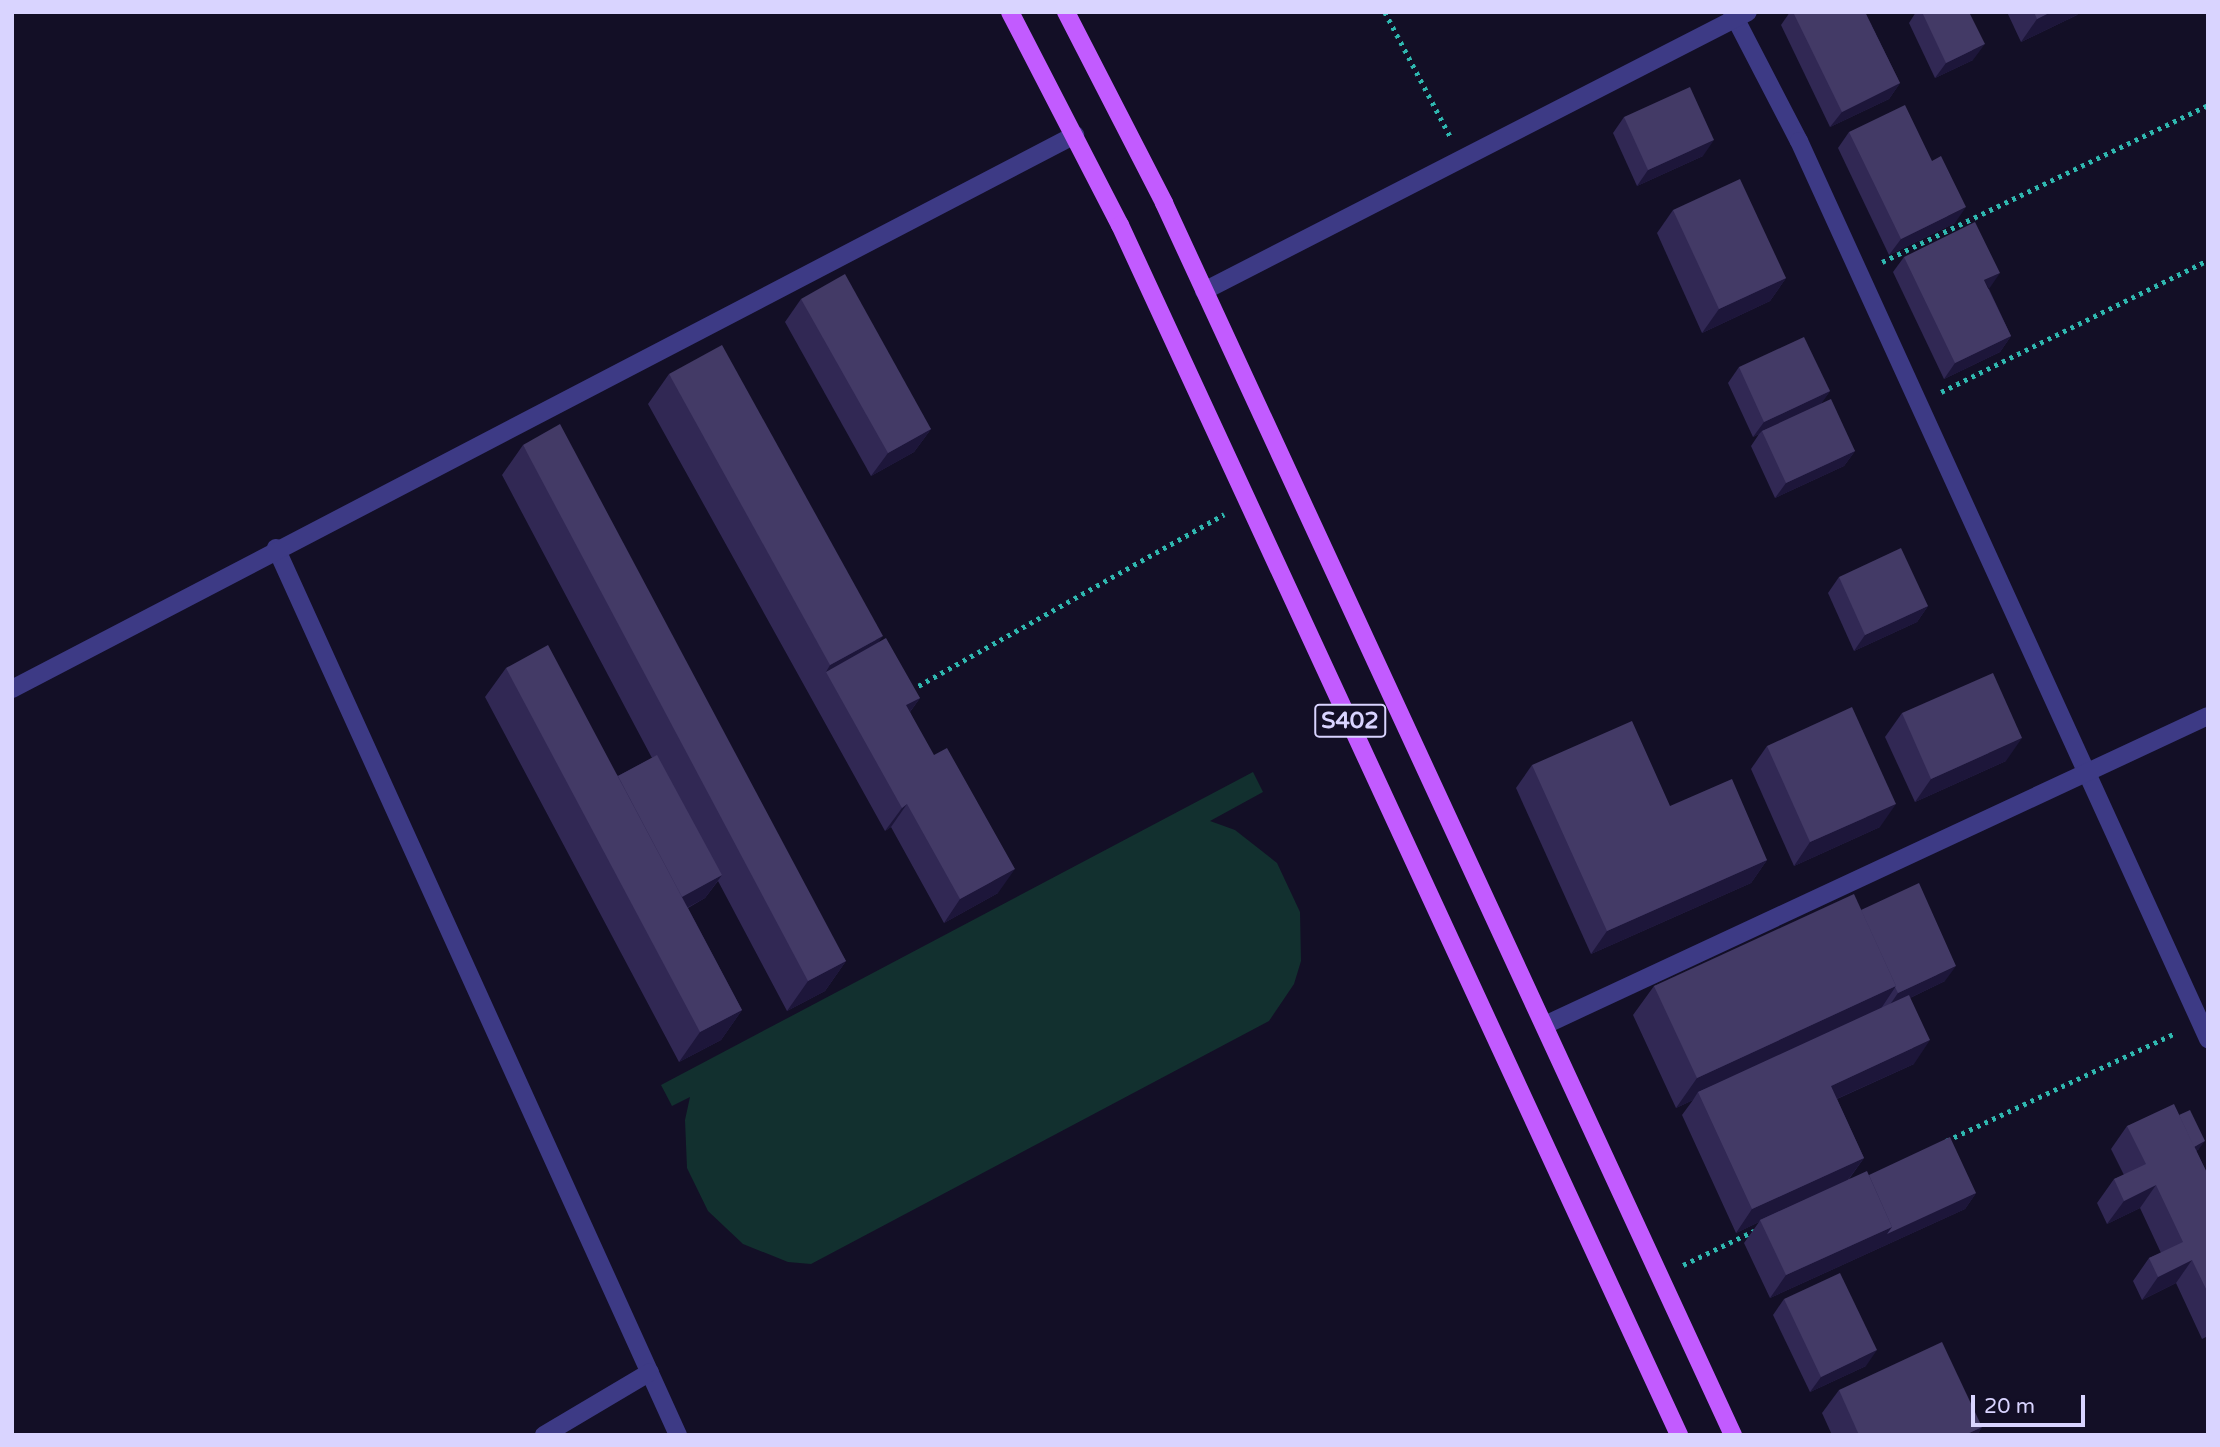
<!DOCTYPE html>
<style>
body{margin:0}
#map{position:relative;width:2220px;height:1447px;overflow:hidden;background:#130f26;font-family:"Varela Round",sans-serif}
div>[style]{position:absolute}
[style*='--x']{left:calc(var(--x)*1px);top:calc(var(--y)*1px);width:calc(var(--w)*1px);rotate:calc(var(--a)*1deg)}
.green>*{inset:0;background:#12302f}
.path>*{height:4.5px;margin-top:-2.25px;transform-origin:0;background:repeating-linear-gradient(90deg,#2fb8b0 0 3.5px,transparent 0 8.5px)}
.street>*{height:18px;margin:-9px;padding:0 9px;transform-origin:9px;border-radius:9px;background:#3d3a85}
.primary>*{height:18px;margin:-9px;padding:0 9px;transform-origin:9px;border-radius:9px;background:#c25bff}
.wall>*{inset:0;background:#312854}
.shaded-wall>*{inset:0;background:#1d163a}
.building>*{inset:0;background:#433a66}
span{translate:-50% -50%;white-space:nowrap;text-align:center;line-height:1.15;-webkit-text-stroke:6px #130f26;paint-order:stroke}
.shield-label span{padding:2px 5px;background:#130f26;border:2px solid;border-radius:5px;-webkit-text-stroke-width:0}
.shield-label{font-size:23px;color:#d9d4ff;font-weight:700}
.frame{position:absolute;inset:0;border:14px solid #d9d4ff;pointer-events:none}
.scale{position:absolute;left:1971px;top:1395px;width:114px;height:32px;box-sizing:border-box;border:4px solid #d9d4ff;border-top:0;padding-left:9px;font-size:21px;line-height:24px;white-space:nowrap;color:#d9d4ff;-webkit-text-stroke:5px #130f26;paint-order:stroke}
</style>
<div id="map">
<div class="green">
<div style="clip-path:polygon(1253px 772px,1263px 792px,1210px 821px,1235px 830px,1277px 863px,1300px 912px,1301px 961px,1294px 984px,1269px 1021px,811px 1264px,788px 1262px,743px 1244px,708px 1211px,687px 1168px,685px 1120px,690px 1097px,672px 1106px,661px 1085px)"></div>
</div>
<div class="path">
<div style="--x:1385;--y:12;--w:140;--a:62.3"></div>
<div style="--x:1882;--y:262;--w:362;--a:-25.7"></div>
<div style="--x:1941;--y:392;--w:298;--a:-26.3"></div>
<div style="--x:911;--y:690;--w:359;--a:-29.3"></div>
<div style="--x:1946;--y:1141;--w:253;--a:-25.2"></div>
<div style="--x:1683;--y:1265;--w:79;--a:-25.6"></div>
</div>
<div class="street">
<div style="--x:1732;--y:12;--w:145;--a:62.6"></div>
<div style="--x:1799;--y:141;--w:987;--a:65.51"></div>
<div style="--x:1204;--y:291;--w:611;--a:-27.15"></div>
<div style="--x:276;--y:548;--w:974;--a:65.62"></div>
<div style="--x:12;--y:689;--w:1199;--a:-27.53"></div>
<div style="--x:1545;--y:1025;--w:731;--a:-24.99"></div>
<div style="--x:544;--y:1435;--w:123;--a:-30.7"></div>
</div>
<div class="primary">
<div style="--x:1010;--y:12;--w:240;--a:62.7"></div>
<div style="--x:1120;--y:225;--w:1333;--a:65.2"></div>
<div style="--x:1066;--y:12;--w:215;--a:62.8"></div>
<div style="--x:1164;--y:203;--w:1357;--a:65.21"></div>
</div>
<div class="wall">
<div style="clip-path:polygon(1790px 12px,1865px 12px,1900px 83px,1889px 99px,1830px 127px,1781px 25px)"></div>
<div style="clip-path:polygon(1916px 12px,1969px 12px,1973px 60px,1935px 78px,1909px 23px)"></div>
<div style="clip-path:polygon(2007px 12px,2079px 12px,2077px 15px,2021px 42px)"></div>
<div style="clip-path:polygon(1624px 117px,1703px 156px,1637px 186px,1613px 133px)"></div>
<div style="clip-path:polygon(1849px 132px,1955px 223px,1889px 255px,1838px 148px)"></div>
<div style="clip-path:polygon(1673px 210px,1786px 278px,1770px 301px,1702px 333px,1657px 233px)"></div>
<div style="clip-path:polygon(1904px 257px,1989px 289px,2011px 336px,2000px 352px,1944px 379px,1893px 272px)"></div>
<div style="clip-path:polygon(801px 299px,931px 429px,914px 452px,871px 476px,785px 322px)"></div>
<div style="clip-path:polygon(1739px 367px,1830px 391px,1821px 403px,1855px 451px,1844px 466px,1775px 498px,1751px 446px,1759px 434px,1753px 437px,1728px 383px)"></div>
<div style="clip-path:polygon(669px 374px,878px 642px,920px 698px,910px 712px,998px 893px,944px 923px,891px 827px,885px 831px,648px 404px)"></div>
<div style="clip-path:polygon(523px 445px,846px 961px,825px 991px,787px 1011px,718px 881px,705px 898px,688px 908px,742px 1010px,721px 1040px,679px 1062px,485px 697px,506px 668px,618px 776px,652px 758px,502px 475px)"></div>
<div style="clip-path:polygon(1839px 577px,1928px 606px,1917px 622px,1854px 651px,1828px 593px)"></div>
<div style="clip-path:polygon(1902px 713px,2006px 761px,1915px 802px,1885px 737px)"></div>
<div style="clip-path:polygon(1767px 746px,1880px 827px,1794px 866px,1751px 769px)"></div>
<div style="clip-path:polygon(1532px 765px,1670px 806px,1767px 860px,1751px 883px,1591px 954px,1516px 788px)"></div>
<div style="clip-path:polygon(1861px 910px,1945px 981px,1910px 998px,1914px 1064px,1837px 1099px,1864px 1158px,1849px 1179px,1869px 1175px,1976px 1193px,1965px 1209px,1770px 1298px,1744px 1243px,1759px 1222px,1736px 1233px,1682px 1115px,1693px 1100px,1676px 1108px,1633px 1015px,1654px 986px)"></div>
<div style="clip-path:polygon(2179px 1115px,2199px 1149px,2196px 1151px,2208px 1175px,2208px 1336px,2202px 1339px,2176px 1283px,2142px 1300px,2133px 1281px,2149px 1258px,2161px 1253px,2140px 1208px,2107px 1224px,2097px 1203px,2114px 1179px,2124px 1175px,2111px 1149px,2127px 1126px)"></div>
<div style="clip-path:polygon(1784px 1299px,1866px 1366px,1810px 1392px,1773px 1315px)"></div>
<div style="clip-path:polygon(1839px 1390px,1982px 1427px,1977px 1435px,1832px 1435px,1822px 1413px)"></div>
</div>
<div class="shaded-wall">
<div style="clip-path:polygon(2051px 12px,2079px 12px,2077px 15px,2021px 42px,2037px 19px)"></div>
<div style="clip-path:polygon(1985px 44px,1973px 60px,1935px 78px,1946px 63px)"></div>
<div style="clip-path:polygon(1900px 83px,1889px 99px,1830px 127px,1842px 112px)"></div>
<div style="clip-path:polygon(1714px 140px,1703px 156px,1637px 186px,1648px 170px)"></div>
<div style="clip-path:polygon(1966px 207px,1955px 223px,1889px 255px,1901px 239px)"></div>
<div style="clip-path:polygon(2000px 273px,1989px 289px,1984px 280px)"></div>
<div style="clip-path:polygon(1786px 278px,1770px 301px,1702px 333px,1719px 309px)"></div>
<div style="clip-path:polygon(2011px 336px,2000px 352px,1944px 379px,1955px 363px)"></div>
<div style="clip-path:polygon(1830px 391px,1819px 407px,1762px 431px,1759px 434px,1753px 437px,1764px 422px)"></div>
<div style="clip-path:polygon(931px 429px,914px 452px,871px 476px,888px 453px)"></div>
<div style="clip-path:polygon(1855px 451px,1844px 466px,1775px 498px,1786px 483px)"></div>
<div style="clip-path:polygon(1928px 606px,1917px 622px,1854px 651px,1865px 635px)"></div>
<div style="clip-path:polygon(883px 636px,862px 666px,826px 672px,830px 665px)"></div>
<div style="clip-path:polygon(920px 698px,903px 721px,906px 705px)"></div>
<div style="clip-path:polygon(2022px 738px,2006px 761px,1915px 802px,1931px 779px)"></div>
<div style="clip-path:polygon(907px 804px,891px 827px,885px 831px,902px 808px)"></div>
<div style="clip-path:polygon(1896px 804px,1880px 827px,1794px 866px,1810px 842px)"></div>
<div style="clip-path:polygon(1767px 860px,1751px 883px,1591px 954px,1607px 931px)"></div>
<div style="clip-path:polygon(1015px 869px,998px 893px,944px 923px,960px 899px)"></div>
<div style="clip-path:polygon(722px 875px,705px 898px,659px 923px,675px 900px)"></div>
<div style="clip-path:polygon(846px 961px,825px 991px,787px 1011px,808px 981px)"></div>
<div style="clip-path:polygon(1956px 966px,1945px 981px,1887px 1009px,1898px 993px)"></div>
<div style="clip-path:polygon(1896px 986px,1876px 1016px,1698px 1092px,1693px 1100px,1676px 1108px,1697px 1078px)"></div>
<div style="clip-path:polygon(742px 1010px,721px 1040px,679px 1062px,700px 1032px)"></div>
<div style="clip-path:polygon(1930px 1040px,1914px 1064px,1814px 1109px,1831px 1086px)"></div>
<div style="clip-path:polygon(2205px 1141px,2199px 1149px,2180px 1159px,2186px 1151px)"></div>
<div style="clip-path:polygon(1864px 1158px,1847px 1181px,1760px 1220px,1759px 1222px,1736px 1233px,1752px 1209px)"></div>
<div style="clip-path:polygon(2156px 1185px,2140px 1208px,2107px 1224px,2124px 1201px)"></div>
<div style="clip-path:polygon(1976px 1193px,1965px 1209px,1770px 1298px,1786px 1275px,1892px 1227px)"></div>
<div style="clip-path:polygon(2192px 1260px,2176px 1283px,2142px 1300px,2158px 1277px)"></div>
<div style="clip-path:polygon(1877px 1350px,1866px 1366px,1810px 1392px,1821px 1377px)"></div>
<div style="clip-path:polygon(1982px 1427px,1977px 1435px,1965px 1435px)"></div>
</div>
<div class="building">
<div style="clip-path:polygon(1793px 12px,1865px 12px,1900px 83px,1842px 112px)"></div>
<div style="clip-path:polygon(1922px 12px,1969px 12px,1985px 44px,1946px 63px)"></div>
<div style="clip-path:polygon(2034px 12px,2051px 12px,2037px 19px)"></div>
<div style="clip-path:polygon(1690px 87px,1714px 140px,1648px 170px,1624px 117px)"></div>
<div style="clip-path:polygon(1905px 105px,1932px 161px,1941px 156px,1966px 207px,1901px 239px,1849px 132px)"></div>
<div style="clip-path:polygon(1740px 179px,1786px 278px,1719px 309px,1673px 210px)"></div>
<div style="clip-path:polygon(1975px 222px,2000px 273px,1984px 280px,2011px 336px,1955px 363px,1904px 257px)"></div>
<div style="clip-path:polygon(845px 274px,931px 429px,888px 453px,801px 299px)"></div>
<div style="clip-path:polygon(1804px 337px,1830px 391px,1764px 422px,1739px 367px)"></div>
<div style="clip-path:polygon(722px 345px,883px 636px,830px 665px,669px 374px)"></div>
<div style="clip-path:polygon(1831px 399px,1855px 451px,1786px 483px,1762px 431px)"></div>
<div style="clip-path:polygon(560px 424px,846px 961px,808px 981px,523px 445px)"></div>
<div style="clip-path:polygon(1901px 548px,1928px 606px,1865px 635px,1839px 577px)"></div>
<div style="clip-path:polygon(886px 638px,920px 698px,906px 705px,934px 755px,947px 748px,1015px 869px,960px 899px,907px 804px,902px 808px,826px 672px)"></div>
<div style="clip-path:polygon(548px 645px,742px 1010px,700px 1032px,506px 668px)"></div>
<div style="clip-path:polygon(1993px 673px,2022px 738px,1931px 779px,1902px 713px)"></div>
<div style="clip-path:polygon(1852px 707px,1896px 804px,1810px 842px,1767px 746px)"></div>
<div style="clip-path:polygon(1632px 721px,1670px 806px,1732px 779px,1767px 860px,1607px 931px,1532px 765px)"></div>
<div style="clip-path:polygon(657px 755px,722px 875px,682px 897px,618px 776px)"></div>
<div style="clip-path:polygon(1919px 883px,1956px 966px,1898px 993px,1895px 987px,1896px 986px,1861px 910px)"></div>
<div style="clip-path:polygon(1854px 894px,1896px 986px,1697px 1078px,1654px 986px)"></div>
<div style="clip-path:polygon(1909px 995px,1930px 1040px,1831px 1086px,1864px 1158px,1752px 1209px,1698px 1092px)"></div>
<div style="clip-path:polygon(2174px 1104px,2208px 1175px,2208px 1293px,2192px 1260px,2158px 1277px,2149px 1258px,2183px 1242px,2156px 1185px,2124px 1201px,2114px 1179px,2146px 1164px,2127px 1126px)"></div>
<div style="clip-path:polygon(2190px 1110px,2205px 1141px,2194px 1147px,2179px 1115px)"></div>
<div style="clip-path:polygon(1950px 1137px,1976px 1193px,1887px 1234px,1892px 1227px,1869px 1175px)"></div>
<div style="clip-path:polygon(1867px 1171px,1892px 1227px,1786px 1275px,1760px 1220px)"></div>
<div style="clip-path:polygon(1840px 1273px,1877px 1350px,1821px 1377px,1784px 1299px)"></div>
<div style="clip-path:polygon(1942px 1342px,1982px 1427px,1965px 1435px,1859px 1435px,1839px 1390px)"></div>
</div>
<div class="shield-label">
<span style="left:1350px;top:721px">S402</span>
</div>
<div class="frame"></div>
<div class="scale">20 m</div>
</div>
